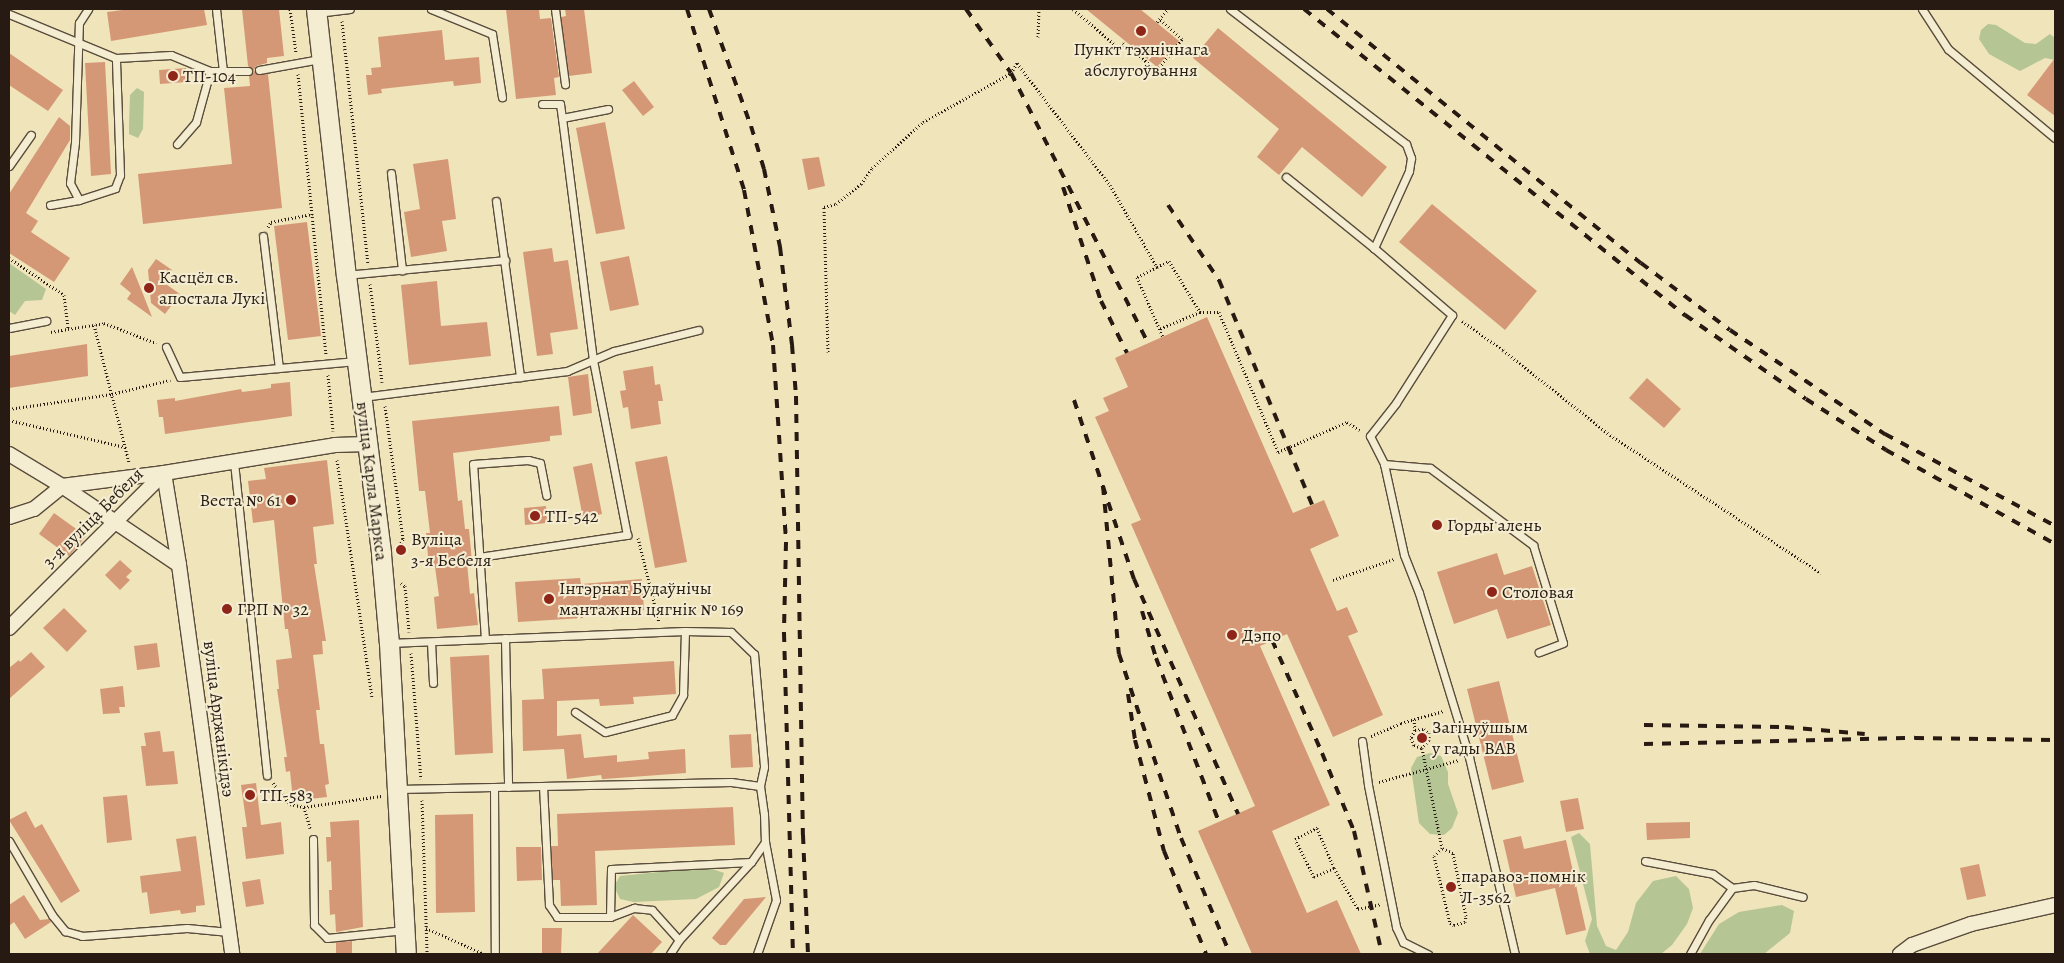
<!DOCTYPE html>
<meta charset="utf-8">
<style>
body{margin:0}
#map{position:relative;width:2064px;height:963px;overflow:hidden;background:#f0e4ba;font-family:Alegreya,serif}
div>[style]{position:absolute}
[style*='--x']{left:calc(var(--x)*1px);top:calc(var(--y)*1px);width:calc(var(--w)*1px);rotate:calc(var(--a)*1deg)}
.green>*{inset:0;background:#b5c594}
.building>*{inset:0;background:#d59877}
.path>*{height:3px;margin-top:-1.5px;transform-origin:0;background:repeating-linear-gradient(90deg,#271a12 0 1px,transparent 0 3.5px)}
.roads{filter:drop-shadow(1px 0 #594c3c) drop-shadow(-1px 0 #594c3c) drop-shadow(0 1px #594c3c) drop-shadow(0 -1px #594c3c)}
.lane>*{height:7px;margin:-3.5px;padding:0 3.5px;transform-origin:3.5px;border-radius:3.5px;background:#f5edd2}
.street>*{height:14px;margin:-7px;padding:0 7px;transform-origin:7px;border-radius:7px;background:#f5edd2}
.secondary>*{height:19px;margin:-9.5px;padding:0 9.5px;transform-origin:9.5px;border-radius:9.5px;background:#f5edd2}
.rail>*{height:4px;margin-top:-2px;transform-origin:0;background:repeating-linear-gradient(90deg,#271a12 0 9px,transparent 0 18px)}
.dots>*{width:14px;height:14px;translate:-50% -50%;box-sizing:border-box;border:2px solid #f5edd2;border-radius:50%}
span{translate:-50% -50%;white-space:nowrap;text-align:center;line-height:1.15;-webkit-text-stroke:4px #f5edd2;paint-order:stroke}
.poi-label{font-size:18px;color:#271a12}
.left{translate:0 -50%;text-align:left}
.right{translate:-100% -50%;text-align:right}
.street-label{font-size:18px;color:#271a12}
.frame{position:absolute;inset:0;border:10px solid #271a12;pointer-events:none}
</style>
<div id="map">
<div class="green">
<div style="clip-path:polygon(1988px 24px,1996px 25px,2025px 43px,2036px 44px,2050px 34px,2055px 38px,2055px 60px,2045px 58px,2020px 71px,1989px 54px,1979px 39px,1981px 30px)"></div>
<div style="clip-path:polygon(137px 88px,144px 92px,143px 129px,138px 138px,129px 134px,129px 125px,130px 95px)"></div>
<div style="clip-path:polygon(9px 263px,46px 289px,42px 300px,25px 301px,15px 315px,9px 311px)"></div>
<div style="clip-path:polygon(1430px 753px,1441px 756px,1448px 772px,1448px 784px,1458px 813px,1452px 828px,1444px 835px,1430px 834px,1419px 823px,1411px 768px,1417px 757px)"></div>
<div style="clip-path:polygon(1579px 833px,1590px 844px,1597px 926px,1606px 946px,1616px 950px,1628px 932px,1636px 903px,1653px 881px,1676px 876px,1689px 889px,1693px 908px,1687px 924px,1672px 945px,1661px 954px,1590px 954px,1585px 941px,1592px 919px,1571px 837px)"></div>
<div style="clip-path:polygon(707px 867px,724px 873px,719px 887px,696px 899px,634px 902px,620px 899px,614px 886px,620px 876px)"></div>
<div style="clip-path:polygon(1782px 905px,1794px 911px,1790px 933px,1764px 954px,1700px 954px,1719px 924px,1739px 912px)"></div>
</div>
<div class="building">
<div style="clip-path:polygon(130px 9px,204px 9px,207px 25px,111px 41px,107px 12px)"></div>
<div style="clip-path:polygon(242px 9px,279px 9px,284px 56px,267px 58px,267px 63px,256px 66px,254px 70px,258px 75px,268px 74px,282px 208px,143px 224px,138px 174px,232px 164px,224px 88px,250px 86px,249px 76px,253px 71px,248px 66px)"></div>
<div style="clip-path:polygon(506px 9px,539px 9px,540px 19px,551px 18px,559px 77px,554px 78px,556px 95px,516px 99px)"></div>
<div style="clip-path:polygon(565px 9px,584px 9px,592px 73px,569px 76px,561px 17px,566px 16px)"></div>
<div style="clip-path:polygon(1086px 9px,1140px 9px,1179px 41px,1157px 67px)"></div>
<div style="clip-path:polygon(1218px 28px,1387px 167px,1362px 197px,1302px 147px,1279px 175px,1257px 157px,1279px 129px,1193px 58px)"></div>
<div style="clip-path:polygon(442px 30px,445px 60px,479px 57px,481px 83px,454px 86px,453px 81px,381px 89px,382px 93px,368px 95px,366px 75px,372px 75px,371px 68px,381px 67px,378px 37px)"></div>
<div style="clip-path:polygon(9px 53px,63px 90px,48px 111px,9px 85px)"></div>
<div style="clip-path:polygon(2055px 58px,2055px 116px,2027px 95px)"></div>
<div style="clip-path:polygon(105px 62px,111px 174px,91px 176px,85px 63px)"></div>
<div style="clip-path:polygon(186px 68px,186px 82px,160px 84px,159px 70px)"></div>
<div style="clip-path:polygon(634px 81px,654px 107px,643px 116px,622px 90px)"></div>
<div style="clip-path:polygon(59px 117px,70px 126px,70px 140px,26px 213px,38px 221px,31px 232px,70px 258px,54px 282px,9px 253px,9px 194px)"></div>
<div style="clip-path:polygon(605px 122px,625px 229px,596px 234px,576px 128px)"></div>
<div style="clip-path:polygon(819px 157px,825px 186px,808px 190px,802px 159px)"></div>
<div style="clip-path:polygon(448px 159px,456px 219px,442px 221px,447px 251px,411px 257px,404px 212px,420px 209px,413px 164px)"></div>
<div style="clip-path:polygon(1432px 204px,1537px 291px,1505px 330px,1399px 242px)"></div>
<div style="clip-path:polygon(307px 222px,321px 336px,288px 340px,274px 226px)"></div>
<div style="clip-path:polygon(552px 248px,554px 262px,568px 260px,578px 329px,550px 333px,553px 354px,537px 356px,523px 252px)"></div>
<div style="clip-path:polygon(629px 256px,639px 305px,610px 311px,600px 262px)"></div>
<div style="clip-path:polygon(156px 259px,172px 270px,163px 282px,180px 294px,165px 314px,151px 303px,148px 270px)"></div>
<div style="clip-path:polygon(132px 267px,143px 294px,152px 317px,127px 299px,131px 293px,120px 284px)"></div>
<div style="clip-path:polygon(437px 281px,441px 326px,487px 322px,491px 356px,409px 365px,401px 285px)"></div>
<div style="clip-path:polygon(1207px 317px,1293px 513px,1324px 500px,1339px 536px,1310px 549px,1337px 611px,1347px 607px,1358px 632px,1348px 636px,1383px 715px,1333px 737px,1287px 634px,1260px 646px,1330px 805px,1272px 831px,1307px 913px,1337px 900px,1361px 954px,1252px 954px,1198px 831px,1255px 806px,1131px 524px,1141px 520px,1095px 417px,1109px 411px,1103px 398px,1128px 387px,1115px 358px)"></div>
<div style="clip-path:polygon(87px 344px,88px 376px,9px 388px,9px 356px)"></div>
<div style="clip-path:polygon(653px 366px,655px 385px,660px 384px,663px 401px,658px 401px,661px 424px,631px 429px,628px 407px,623px 408px,620px 391px,626px 390px,623px 371px)"></div>
<div style="clip-path:polygon(588px 374px,592px 413px,573px 416px,568px 377px)"></div>
<div style="clip-path:polygon(1647px 378px,1681px 409px,1664px 428px,1629px 398px)"></div>
<div style="clip-path:polygon(290px 382px,292px 416px,165px 434px,163px 417px,159px 417px,157px 400px,175px 398px,175px 401px,241px 389px,242px 392px,258px 390px,271px 388px,271px 384px)"></div>
<div style="clip-path:polygon(559px 406px,562px 435px,550px 436px,550px 441px,453px 453px,458px 501px,462px 500px,465px 529px,469px 529px,472px 562px,467px 563px,470px 594px,474px 593px,478px 625px,437px 629px,434px 597px,439px 596px,435px 567px,429px 568px,426px 533px,430px 533px,425px 491px,419px 491px,412px 421px)"></div>
<div style="clip-path:polygon(667px 456px,687px 562px,655px 568px,635px 462px)"></div>
<div style="clip-path:polygon(327px 460px,334px 524px,313px 527px,317px 564px,314px 564px,326px 641px,322px 641px,323px 654px,313px 655px,320px 710px,316px 710px,320px 744px,324px 744px,329px 784px,325px 785px,327px 797px,293px 801px,290px 771px,286px 772px,284px 757px,287px 757px,277px 689px,279px 689px,276px 660px,292px 658px,288px 629px,285px 629px,274px 520px,253px 523px,248px 481px,266px 479px,264px 468px)"></div>
<div style="clip-path:polygon(592px 463px,602px 514px,583px 518px,573px 467px)"></div>
<div style="clip-path:polygon(546px 506px,547px 523px,525px 525px,524px 508px)"></div>
<div style="clip-path:polygon(54px 513px,86px 536px,69px 556px,39px 534px)"></div>
<div style="clip-path:polygon(1497px 553px,1504px 575px,1532px 566px,1551px 625px,1507px 639px,1497px 609px,1454px 624px,1437px 572px)"></div>
<div style="clip-path:polygon(120px 560px,132px 571px,126px 577px,130px 580px,120px 590px,105px 575px)"></div>
<div style="clip-path:polygon(580px 578px,581px 584px,642px 579px,644px 610px,583px 614px,583px 618px,518px 622px,515px 582px)"></div>
<div style="clip-path:polygon(64px 608px,87px 631px,67px 652px,43px 628px)"></div>
<div style="clip-path:polygon(157px 643px,160px 667px,137px 670px,134px 646px)"></div>
<div style="clip-path:polygon(31px 652px,45px 667px,9px 699px,9px 668px,19px 660px,20px 662px)"></div>
<div style="clip-path:polygon(489px 655px,493px 753px,455px 755px,450px 657px)"></div>
<div style="clip-path:polygon(674px 661px,676px 694px,633px 697px,634px 704px,600px 706px,599px 699px,557px 701px,557px 736px,581px 734px,584px 758px,617px 755px,617px 762px,649px 759px,648px 752px,685px 749px,686px 773px,604px 779px,602px 779px,601px 775px,567px 779px,564px 749px,523px 751px,522px 700px,544px 699px,542px 669px)"></div>
<div style="clip-path:polygon(1499px 681px,1524px 782px,1492px 790px,1467px 689px)"></div>
<div style="clip-path:polygon(123px 686px,125px 707px,119px 707px,120px 713px,103px 714px,100px 689px)"></div>
<div style="clip-path:polygon(160px 731px,163px 752px,174px 751px,178px 784px,146px 786px,141px 746px,146px 746px,144px 733px)"></div>
<div style="clip-path:polygon(751px 734px,753px 767px,731px 768px,729px 735px)"></div>
<div style="clip-path:polygon(256px 783px,261px 825px,281px 822px,284px 854px,246px 859px,242px 827px,247px 827px,241px 785px)"></div>
<div style="clip-path:polygon(127px 795px,132px 840px,107px 843px,103px 797px)"></div>
<div style="clip-path:polygon(1578px 798px,1584px 829px,1566px 832px,1560px 801px)"></div>
<div style="clip-path:polygon(733px 807px,735px 845px,595px 851px,597px 905px,561px 906px,560px 880px,553px 880px,551px 846px,558px 846px,557px 814px)"></div>
<div style="clip-path:polygon(26px 811px,35px 828px,42px 824px,80px 891px,61px 903px,9px 820px)"></div>
<div style="clip-path:polygon(473px 814px,475px 912px,436px 913px,435px 815px)"></div>
<div style="clip-path:polygon(359px 820px,363px 927px,336px 932px,335px 914px,330px 915px,329px 890px,332px 890px,331px 861px,327px 862px,326px 837px,331px 837px,330px 822px)"></div>
<div style="clip-path:polygon(1690px 822px,1690px 838px,1647px 840px,1646px 823px)"></div>
<div style="clip-path:polygon(196px 836px,205px 905px,196px 906px,196px 912px,181px 914px,180px 910px,150px 914px,147px 892px,142px 893px,140px 876px,181px 871px,176px 839px)"></div>
<div style="clip-path:polygon(1521px 836px,1524px 849px,1566px 840px,1586px 930px,1566px 935px,1555px 888px,1516px 897px,1503px 840px)"></div>
<div style="clip-path:polygon(516px 847px,541px 847px,542px 880px,517px 881px)"></div>
<div style="clip-path:polygon(1979px 864px,1986px 896px,1967px 900px,1960px 868px)"></div>
<div style="clip-path:polygon(260px 879px,264px 904px,246px 907px,242px 882px)"></div>
<div style="clip-path:polygon(24px 895px,40px 920px,49px 919px,51px 922px,25px 939px,14px 922px,9px 926px,9px 905px)"></div>
<div style="clip-path:polygon(766px 897px,726px 945px,720px 945px,712px 938px,744px 899px)"></div>
<div style="clip-path:polygon(633px 915px,662px 942px,651px 954px,597px 954px)"></div>
<div style="clip-path:polygon(542px 928px,562px 928px,561px 954px,542px 954px)"></div>
<div style="clip-path:polygon(352px 941px,352px 954px,336px 954px,336px 942px)"></div>
</div>
<div class="path">
<div style="--x:290;--y:9;--w:44;--a:82.2"></div>
<div style="--x:1073;--y:9;--w:62;--a:40.4"></div>
<div style="--x:1120;--y:49;--w:7;--a:-63"></div>
<div style="--x:1123;--y:43;--w:43;--a:38.5"></div>
<div style="--x:1157;--y:70;--w:40;--a:-51"></div>
<div style="--x:1182;--y:39;--w:30;--a:-138"></div>
<div style="--x:342;--y:21;--w:243;--a:83.9"></div>
<div style="--x:1157;--y:22;--w:17;--a:-50"></div>
<div style="--x:1038;--y:37;--w:28;--a:-88"></div>
<div style="--x:298;--y:74;--w:281;--a:84.3"></div>
<div style="--x:268;--y:227;--w:6;--a:-59"></div>
<div style="--x:271;--y:222;--w:42;--a:-11"></div>
<div style="--x:9;--y:258;--w:66;--a:33.9"></div>
<div style="--x:64;--y:295;--w:34;--a:83"></div>
<div style="--x:68;--y:329;--w:36;--a:-9"></div>
<div style="--x:104;--y:323;--w:56;--a:21"></div>
<div style="--x:1157;--y:267;--w:13;--a:-27"></div>
<div style="--x:1169;--y:261;--w:60;--a:58.7"></div>
<div style="--x:1200;--y:312;--w:44;--a:157.5"></div>
<div style="--x:370;--y:284;--w:99;--a:83"></div>
<div style="--x:1200;--y:312;--w:19;--a:0"></div>
<div style="--x:1219;--y:312;--w:152;--a:67.1"></div>
<div style="--x:1278;--y:452;--w:75;--a:-23.5"></div>
<div style="--x:1347;--y:422;--w:15;--a:32"></div>
<div style="--x:1462;--y:321;--w:50;--a:35.3"></div>
<div style="--x:1503;--y:350;--w:137;--a:38.5"></div>
<div style="--x:1610;--y:435;--w:252;--a:33.2"></div>
<div style="--x:94;--y:325;--w:141;--a:75.7"></div>
<div style="--x:51;--y:332;--w:17;--a:-10"></div>
<div style="--x:828;--y:352;--w:145;--a:-91.6"></div>
<div style="--x:824;--y:207;--w:12;--a:-14"></div>
<div style="--x:836;--y:204;--w:32;--a:-39"></div>
<div style="--x:861;--y:184;--w:19;--a:-55"></div>
<div style="--x:872;--y:168;--w:69;--a:-42"></div>
<div style="--x:923;--y:122;--w:101;--a:-29.1"></div>
<div style="--x:1011;--y:73;--w:12;--a:-59"></div>
<div style="--x:1017;--y:63;--w:153;--a:52.7"></div>
<div style="--x:1110;--y:185;--w:95;--a:60.2"></div>
<div style="--x:1157;--y:267;--w:22;--a:153"></div>
<div style="--x:1137;--y:277;--w:65;--a:66.6"></div>
<div style="--x:328;--y:375;--w:56;--a:84.9"></div>
<div style="--x:385;--y:406;--w:134;--a:82.3"></div>
<div style="--x:403;--y:539;--w:9;--a:117"></div>
<div style="--x:9;--y:409;--w:104;--a:-8.3"></div>
<div style="--x:112;--y:394;--w:60;--a:-13.6"></div>
<div style="--x:9;--y:420;--w:119;--a:13.1"></div>
<div style="--x:337;--y:460;--w:239;--a:81.6"></div>
<div style="--x:638;--y:538;--w:87;--a:76"></div>
<div style="--x:1333;--y:580;--w:65;--a:-19"></div>
<div style="--x:401;--y:583;--w:5;--a:37"></div>
<div style="--x:405;--y:586;--w:46;--a:85"></div>
<div style="--x:411;--y:653;--w:126;--a:85.5"></div>
<div style="--x:1414;--y:719;--w:11;--a:85"></div>
<div style="--x:1415;--y:730;--w:9;--a:117"></div>
<div style="--x:1411;--y:738;--w:8;--a:67"></div>
<div style="--x:1414;--y:745;--w:9;--a:21"></div>
<div style="--x:1422;--y:748;--w:102;--a:78.7"></div>
<div style="--x:1442;--y:848;--w:11;--a:135"></div>
<div style="--x:1434;--y:856;--w:69;--a:76.6"></div>
<div style="--x:1450;--y:923;--w:4;--a:27"></div>
<div style="--x:1454;--y:925;--w:11;--a:-15"></div>
<div style="--x:1465;--y:922;--w:6;--a:-81"></div>
<div style="--x:1466;--y:916;--w:64;--a:-101.7"></div>
<div style="--x:1453;--y:853;--w:12;--a:-156"></div>
<div style="--x:1415;--y:730;--w:9;--a:-6"></div>
<div style="--x:1424;--y:729;--w:6;--a:39"></div>
<div style="--x:1429;--y:733;--w:7;--a:90"></div>
<div style="--x:1429;--y:740;--w:11;--a:131"></div>
<div style="--x:1371;--y:736;--w:33;--a:-23"></div>
<div style="--x:1401;--y:723;--w:44;--a:-15.9"></div>
<div style="--x:1379;--y:782;--w:83;--a:-15.4"></div>
<div style="--x:273;--y:783;--w:27;--a:51"></div>
<div style="--x:290;--y:804;--w:14;--a:12"></div>
<div style="--x:304;--y:807;--w:78;--a:-8.1"></div>
<div style="--x:422;--y:800;--w:154;--a:88.1"></div>
<div style="--x:304;--y:807;--w:22;--a:74"></div>
<div style="--x:1334;--y:868;--w:22;--a:156"></div>
<div style="--x:1314;--y:877;--w:42;--a:-116.6"></div>
<div style="--x:1295;--y:839;--w:25;--a:-27"></div>
<div style="--x:1317;--y:828;--w:43;--a:67"></div>
<div style="--x:1334;--y:868;--w:48;--a:59.7"></div>
<div style="--x:1358;--y:909;--w:24;--a:-12"></div>
<div style="--x:426;--y:928;--w:64;--a:24.1"></div>
</div>
<div class="roads">
<div class="lane">
<div style="--x:216;--y:9;--w:62;--a:83.6"></div>
<div style="--x:431;--y:9;--w:66;--a:22.3"></div>
<div style="--x:492;--y:34;--w:64;--a:81"></div>
<div style="--x:555;--y:9;--w:76;--a:82.4"></div>
<div style="--x:1230;--y:9;--w:222;--a:37.5"></div>
<div style="--x:1406;--y:144;--w:15;--a:70"></div>
<div style="--x:1411;--y:158;--w:13;--a:99"></div>
<div style="--x:1409;--y:171;--w:85;--a:114.4"></div>
<div style="--x:1374;--y:248;--w:103;--a:40.7"></div>
<div style="--x:1452;--y:315;--w:104;--a:122.5"></div>
<div style="--x:1396;--y:403;--w:42;--a:128.2"></div>
<div style="--x:1370;--y:436;--w:31;--a:63"></div>
<div style="--x:1384;--y:464;--w:93;--a:77.6"></div>
<div style="--x:1404;--y:555;--w:41;--a:68.5"></div>
<div style="--x:1419;--y:593;--w:171;--a:73"></div>
<div style="--x:1469;--y:757;--w:202;--a:76.9"></div>
<div style="--x:1922;--y:9;--w:48;--a:57"></div>
<div style="--x:1948;--y:49;--w:139;--a:39.8"></div>
<div style="--x:317;--y:13;--w:33;--a:-7"></div>
<div style="--x:9;--y:14;--w:116;--a:22.4"></div>
<div style="--x:116;--y:58;--w:55;--a:-3.1"></div>
<div style="--x:171;--y:55;--w:42;--a:22.3"></div>
<div style="--x:210;--y:71;--w:38;--a:0"></div>
<div style="--x:259;--y:70;--w:62;--a:-10.2"></div>
<div style="--x:542;--y:104;--w:18;--a:0"></div>
<div style="--x:560;--y:104;--w:14;--a:82"></div>
<div style="--x:177;--y:144;--w:29;--a:-49"></div>
<div style="--x:196;--y:122;--w:53;--a:-74.6"></div>
<div style="--x:9;--y:166;--w:38;--a:-55"></div>
<div style="--x:391;--y:173;--w:98;--a:83.5"></div>
<div style="--x:1286;--y:177;--w:113;--a:38.9"></div>
<div style="--x:79;--y:200;--w:19;--a:-118"></div>
<div style="--x:70;--y:183;--w:41;--a:-83"></div>
<div style="--x:75;--y:142;--w:119;--a:-88.1"></div>
<div style="--x:79;--y:23;--w:17;--a:-57"></div>
<div style="--x:496;--y:201;--w:178;--a:82.2"></div>
<div style="--x:50;--y:205;--w:29;--a:-10"></div>
<div style="--x:79;--y:200;--w:38;--a:-18"></div>
<div style="--x:115;--y:188;--w:14;--a:-69"></div>
<div style="--x:120;--y:175;--w:117;--a:-92"></div>
<div style="--x:263;--y:236;--w:133;--a:83.1"></div>
<div style="--x:346;--y:275;--w:160;--a:-5.4"></div>
<div style="--x:9;--y:328;--w:38;--a:-11"></div>
<div style="--x:166;--y:347;--w:33;--a:65"></div>
<div style="--x:180;--y:377;--w:177;--a:-5.2"></div>
<div style="--x:362;--y:397;--w:207;--a:-7.2"></div>
<div style="--x:567;--y:371;--w:51;--a:-23.1"></div>
<div style="--x:614;--y:351;--w:87;--a:-14"></div>
<div style="--x:234;--y:462;--w:315;--a:84"></div>
<div style="--x:1384;--y:464;--w:46;--a:5"></div>
<div style="--x:1430;--y:468;--w:129;--a:36.8"></div>
<div style="--x:1533;--y:545;--w:102;--a:73"></div>
<div style="--x:1563;--y:643;--w:26;--a:159"></div>
<div style="--x:479;--y:557;--w:150;--a:-8.5"></div>
<div style="--x:627;--y:535;--w:178;--a:-101"></div>
<div style="--x:593;--y:360;--w:244;--a:-97.3"></div>
<div style="--x:562;--y:118;--w:47;--a:-11.1"></div>
<div style="--x:505;--y:638;--w:149;--a:88.8"></div>
<div style="--x:485;--y:639;--w:175;--a:-93.9"></div>
<div style="--x:473;--y:464;--w:55;--a:-4.2"></div>
<div style="--x:528;--y:460;--w:12;--a:14"></div>
<div style="--x:540;--y:463;--w:33;--a:79"></div>
<div style="--x:431;--y:642;--w:41;--a:87.2"></div>
<div style="--x:389;--y:643;--w:296;--a:-2.3"></div>
<div style="--x:685;--y:631;--w:46;--a:1.2"></div>
<div style="--x:731;--y:632;--w:32;--a:44"></div>
<div style="--x:754;--y:654;--w:113;--a:84.9"></div>
<div style="--x:764;--y:767;--w:19;--a:102"></div>
<div style="--x:575;--y:712;--w:36;--a:34"></div>
<div style="--x:605;--y:732;--w:69;--a:-14.2"></div>
<div style="--x:672;--y:715;--w:23;--a:-61"></div>
<div style="--x:683;--y:695;--w:64;--a:-88.2"></div>
<div style="--x:1362;--y:741;--w:44;--a:82.2"></div>
<div style="--x:1368;--y:785;--w:145;--a:78.8"></div>
<div style="--x:1396;--y:927;--w:17;--a:65"></div>
<div style="--x:1403;--y:942;--w:28;--a:26"></div>
<div style="--x:543;--y:786;--w:119;--a:87.1"></div>
<div style="--x:549;--y:905;--w:14;--a:56"></div>
<div style="--x:557;--y:917;--w:53;--a:0"></div>
<div style="--x:610;--y:917;--w:26;--a:-21"></div>
<div style="--x:634;--y:908;--w:18;--a:6"></div>
<div style="--x:652;--y:910;--w:40;--a:48"></div>
<div style="--x:494;--y:787;--w:167;--a:89.7"></div>
<div style="--x:398;--y:789;--w:333;--a:-1.2"></div>
<div style="--x:731;--y:782;--w:29;--a:8"></div>
<div style="--x:760;--y:786;--w:28;--a:82"></div>
<div style="--x:764;--y:814;--w:28;--a:88"></div>
<div style="--x:765;--y:842;--w:24;--a:125"></div>
<div style="--x:751;--y:862;--w:106;--a:132.7"></div>
<div style="--x:679;--y:940;--w:17;--a:123"></div>
<div style="--x:313;--y:839;--w:86;--a:89.3"></div>
<div style="--x:314;--y:925;--w:18;--a:45"></div>
<div style="--x:327;--y:938;--w:78;--a:-5.9"></div>
<div style="--x:9;--y:841;--w:86;--a:59.8"></div>
<div style="--x:52;--y:915;--w:21;--a:51"></div>
<div style="--x:65;--y:931;--w:18;--a:16"></div>
<div style="--x:82;--y:936;--w:105;--a:-4.4"></div>
<div style="--x:187;--y:928;--w:42;--a:5.4"></div>
<div style="--x:1645;--y:861;--w:69;--a:10.8"></div>
<div style="--x:1713;--y:874;--w:24;--a:36"></div>
<div style="--x:610;--y:917;--w:48;--a:-88.8"></div>
<div style="--x:611;--y:869;--w:140;--a:-2.9"></div>
<div style="--x:757;--y:954;--w:57;--a:-70.6"></div>
<div style="--x:776;--y:900;--w:59;--a:-100.7"></div>
<div style="--x:1690;--y:954;--w:39;--a:-61"></div>
<div style="--x:1709;--y:920;--w:39;--a:-54"></div>
<div style="--x:1732;--y:888;--w:22;--a:-8"></div>
<div style="--x:1754;--y:885;--w:50;--a:13.8"></div>
</div>
<div class="street">
<div style="--x:9;--y:454;--w:62;--a:31.1"></div>
<div style="--x:62;--y:486;--w:141;--a:34"></div>
<div style="--x:179;--y:565;--w:393;--a:82.2"></div>
<div style="--x:9;--y:517;--w:26;--a:-18"></div>
<div style="--x:34;--y:509;--w:36;--a:-39"></div>
<div style="--x:62;--y:486;--w:103;--a:-7.3"></div>
<div style="--x:164;--y:473;--w:93;--a:80.7"></div>
<div style="--x:9;--y:628;--w:219;--a:-45"></div>
<div style="--x:164;--y:473;--w:173;--a:-9.3"></div>
<div style="--x:335;--y:445;--w:32;--a:-2"></div>
<div style="--x:1900;--y:954;--w:15;--a:-37"></div>
<div style="--x:1912;--y:945;--w:63;--a:-19.6"></div>
<div style="--x:1971;--y:924;--w:86;--a:-12.7"></div>
</div>
<div class="secondary">
<div style="--x:316;--y:9;--w:268;--a:83.6"></div>
<div style="--x:346;--y:275;--w:281;--a:82.8"></div>
<div style="--x:381;--y:554;--w:89;--a:84.9"></div>
<div style="--x:389;--y:643;--w:311;--a:86.9"></div>
</div>
</div>
<div class="rail">
<div style="--x:687;--y:9;--w:190;--a:72.5"></div>
<div style="--x:744;--y:190;--w:158;--a:79.4"></div>
<div style="--x:773;--y:345;--w:197;--a:86.2"></div>
<div style="--x:786;--y:542;--w:91;--a:91.3"></div>
<div style="--x:784;--y:633;--w:321;--a:88.4"></div>
<div style="--x:709;--y:9;--w:124;--a:70.3"></div>
<div style="--x:751;--y:126;--w:45;--a:73.2"></div>
<div style="--x:764;--y:169;--w:80;--a:78.4"></div>
<div style="--x:780;--y:247;--w:99;--a:83"></div>
<div style="--x:792;--y:345;--w:51;--a:85.5"></div>
<div style="--x:796;--y:396;--w:439;--a:89.1"></div>
<div style="--x:803;--y:835;--w:119;--a:87.6"></div>
<div style="--x:966;--y:9;--w:78;--a:54.9"></div>
<div style="--x:1011;--y:73;--w:303;--a:63.1"></div>
<div style="--x:1304;--y:9;--w:489;--a:38.8"></div>
<div style="--x:1685;--y:315;--w:147;--a:34.8"></div>
<div style="--x:1806;--y:399;--w:95;--a:32.5"></div>
<div style="--x:1886;--y:450;--w:193;--a:29.1"></div>
<div style="--x:1327;--y:9;--w:404;--a:39"></div>
<div style="--x:1641;--y:263;--w:111;--a:37"></div>
<div style="--x:1730;--y:330;--w:187;--a:33.9"></div>
<div style="--x:1885;--y:434;--w:193;--a:28.4"></div>
<div style="--x:1063;--y:187;--w:120;--a:71.6"></div>
<div style="--x:1101;--y:301;--w:58;--a:63.4"></div>
<div style="--x:1168;--y:205;--w:91;--a:55.8"></div>
<div style="--x:1219;--y:280;--w:243;--a:67.5"></div>
<div style="--x:1074;--y:400;--w:189;--a:71.5"></div>
<div style="--x:1134;--y:579;--w:257;--a:66.1"></div>
<div style="--x:1103;--y:486;--w:169;--a:84.6"></div>
<div style="--x:1119;--y:654;--w:194;--a:71.4"></div>
<div style="--x:1181;--y:838;--w:126;--a:67.1"></div>
<div style="--x:1142;--y:611;--w:49;--a:73.4"></div>
<div style="--x:1156;--y:658;--w:176;--a:69"></div>
<div style="--x:1272;--y:640;--w:124;--a:66.1"></div>
<div style="--x:1322;--y:753;--w:84;--a:67.7"></div>
<div style="--x:1354;--y:831;--w:126;--a:77.2"></div>
<div style="--x:1128;--y:694;--w:47;--a:81.3"></div>
<div style="--x:1135;--y:740;--w:115;--a:75.4"></div>
<div style="--x:1164;--y:851;--w:111;--a:67.8"></div>
<div style="--x:1644;--y:725;--w:141;--a:0.8"></div>
<div style="--x:1785;--y:727;--w:80;--a:5"></div>
<div style="--x:1644;--y:744;--w:271;--a:-1.3"></div>
<div style="--x:1915;--y:738;--w:140;--a:0.8"></div>
</div>
<div class="dots">
<div style="left:1141px;top:31px;background:#8f2418"></div>
<div style="left:173px;top:76px;background:#8f2418"></div>
<div style="left:149px;top:288px;background:#8f2418"></div>
<div style="left:291px;top:500px;background:#8f2418"></div>
<div style="left:535px;top:516px;background:#8f2418"></div>
<div style="left:1437px;top:525px;background:#8f2418"></div>
<div style="left:401px;top:550px;background:#8f2418"></div>
<div style="left:1492px;top:592px;background:#8f2418"></div>
<div style="left:549px;top:599px;background:#8f2418"></div>
<div style="left:227px;top:609px;background:#8f2418"></div>
<div style="left:1232px;top:635px;background:#8f2418"></div>
<div style="left:1422px;top:738px;background:#8f2418"></div>
<div style="left:250px;top:795px;background:#8f2418"></div>
<div style="left:1451px;top:887px;background:#8f2418"></div>
</div>
<div class="poi-label">
<span style="left:1141px;top:60px">Пункт тэхнічнага<br>абслугоўвання</span>
<span class="left" style="left:183px;top:76px">ТП-104</span>
<span class="left" style="left:159px;top:288px">Касцёл св.<br>апостала Лукі</span>
<span class="right" style="left:281px;top:500px">Веста № 61</span>
<span class="left" style="left:545px;top:516px">ТП-542</span>
<span class="left" style="left:1447px;top:525px">Горды алень</span>
<span class="left" style="left:411px;top:550px">Вуліца<br>3-я Бебеля</span>
<span class="left" style="left:559px;top:599px">Інтэрнат Будаўнічы<br>мантажны цягнік № 169</span>
<span class="left" style="left:1502px;top:592px">Столовая</span>
<span class="left" style="left:237px;top:609px">ГРП № 32</span>
<span class="left" style="left:1242px;top:635px">Дэпо</span>
<span class="left" style="left:1432px;top:738px">Загінуўшым<br>у гады ВАВ</span>
<span class="left" style="left:260px;top:795px">ТП-583</span>
<span class="left" style="left:1461px;top:887px">паравоз-помнік<br>Л-3562</span>
</div>
<div class="street-label">
<span style="left:372px;top:481px;rotate:83deg">вуліца Карла Маркса</span>
<span style="left:93px;top:518px;rotate:-45deg">3-я вуліца Бебеля</span>
<span style="left:219px;top:719px;rotate:83deg">вуліца Арджанікідзэ</span>
</div>
<div class="frame"></div>
</div>
